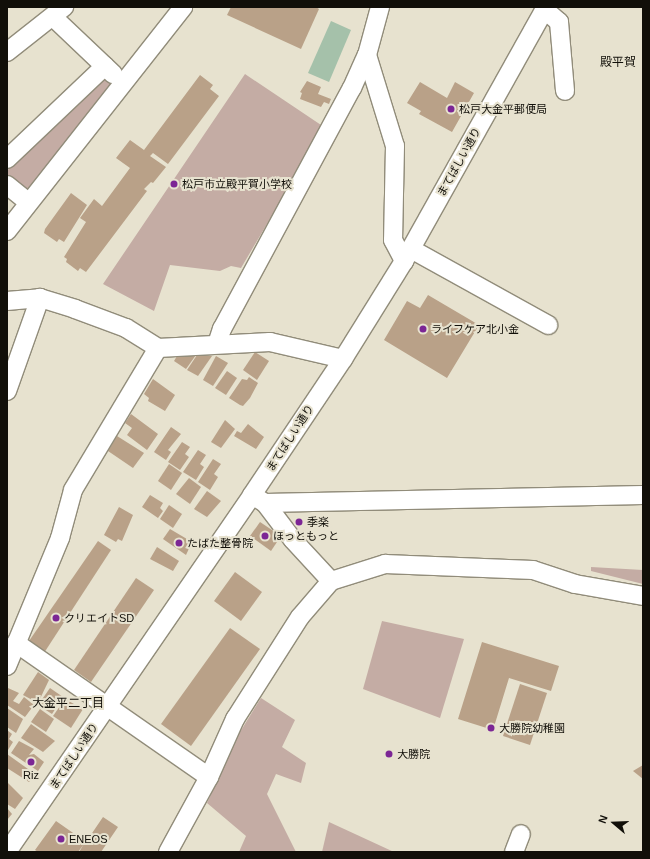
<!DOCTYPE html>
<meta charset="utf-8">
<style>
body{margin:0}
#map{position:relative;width:650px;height:859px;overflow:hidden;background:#e7e2cf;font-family:Arial,"Noto Sans JP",sans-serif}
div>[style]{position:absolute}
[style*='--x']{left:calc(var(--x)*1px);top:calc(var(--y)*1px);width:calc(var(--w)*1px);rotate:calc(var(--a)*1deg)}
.green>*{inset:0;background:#c4aca4}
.water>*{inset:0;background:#a5c1aa}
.building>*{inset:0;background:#b9a188}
.roads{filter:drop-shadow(1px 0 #918c7a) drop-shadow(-1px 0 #918c7a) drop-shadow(0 1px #918c7a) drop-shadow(0 -1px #918c7a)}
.minor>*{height:18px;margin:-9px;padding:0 9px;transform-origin:9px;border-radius:9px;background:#fff}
.dots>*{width:11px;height:11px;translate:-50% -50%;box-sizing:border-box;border:2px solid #e7e2cf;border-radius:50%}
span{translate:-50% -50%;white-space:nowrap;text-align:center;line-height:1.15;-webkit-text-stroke:4px #e7e2cf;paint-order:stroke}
.poi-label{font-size:11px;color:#110f09}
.left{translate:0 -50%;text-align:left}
.street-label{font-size:11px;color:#110f09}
.neighbourhood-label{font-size:12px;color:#110f09}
.frame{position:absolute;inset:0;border:8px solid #110f09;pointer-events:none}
.north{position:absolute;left:594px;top:803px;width:40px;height:40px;-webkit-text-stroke:3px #e7e2cf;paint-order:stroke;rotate:289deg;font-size:11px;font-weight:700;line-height:16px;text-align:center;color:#110f09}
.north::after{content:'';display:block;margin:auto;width:14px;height:18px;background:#110f09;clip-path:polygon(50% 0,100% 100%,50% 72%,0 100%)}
</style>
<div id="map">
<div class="green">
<div style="clip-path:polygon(245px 74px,324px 127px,241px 268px,231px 266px,220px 271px,170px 265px,154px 311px,103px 284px)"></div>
<div style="clip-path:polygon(99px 76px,114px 84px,29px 194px,7px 177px,7px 171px,36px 137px)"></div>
<div style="clip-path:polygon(591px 567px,643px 570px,643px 584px,591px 571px)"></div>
<div style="clip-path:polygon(382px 621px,464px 639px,440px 718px,363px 689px)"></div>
<div style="clip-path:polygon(261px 698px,295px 720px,282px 747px,306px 763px,301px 783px,276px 774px,267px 794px,296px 852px,239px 852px,246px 836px,207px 803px,240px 732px)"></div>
<div style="clip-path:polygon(329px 822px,394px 852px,322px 852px)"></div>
</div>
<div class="water">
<div style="clip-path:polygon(331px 21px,351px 30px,329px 82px,308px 73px)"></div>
</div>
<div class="building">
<div style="clip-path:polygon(231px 7px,316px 7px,319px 9px,301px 49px,227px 15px)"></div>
<div style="clip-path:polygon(200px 75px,213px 85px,210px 89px,219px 96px,168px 164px,153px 153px,150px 156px,166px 167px,153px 183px,151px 182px,144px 189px,147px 191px,86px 272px,80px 268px,78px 271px,66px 262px,67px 259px,64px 257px,86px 222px,80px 218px,94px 199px,102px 206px,130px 168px,116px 158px,130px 140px,144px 150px)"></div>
<div style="clip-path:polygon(307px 81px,321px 87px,318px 94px,331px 99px,329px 104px,324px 102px,321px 107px,300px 99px,302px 93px,300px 92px)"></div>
<div style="clip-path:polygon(420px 82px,447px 98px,455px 82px,474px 93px,452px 132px,419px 114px,421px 111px,407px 103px)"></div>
<div style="clip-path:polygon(71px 193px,87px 205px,64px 242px,59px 239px,57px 242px,44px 233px,45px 229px)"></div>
<div style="clip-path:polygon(428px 295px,479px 325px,447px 378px,384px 340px,407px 301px,420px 308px)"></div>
<div style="clip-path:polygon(255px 352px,269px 361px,257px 380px,243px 370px)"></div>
<div style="clip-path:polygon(196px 355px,186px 369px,174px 361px,177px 356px)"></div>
<div style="clip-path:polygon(197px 355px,212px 356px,198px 376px,187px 370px)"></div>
<div style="clip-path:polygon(216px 356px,228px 363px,213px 386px,203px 380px)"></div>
<div style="clip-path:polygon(227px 371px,237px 378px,226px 395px,215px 388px)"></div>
<div style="clip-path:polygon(249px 377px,258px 383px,250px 398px,243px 406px,240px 405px,229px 398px,242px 379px,247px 380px)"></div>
<div style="clip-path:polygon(153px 379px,175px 395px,165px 411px,148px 401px,149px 398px,144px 394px)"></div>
<div style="clip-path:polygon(131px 414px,158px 434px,147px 450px,127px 435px,132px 428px,125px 423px)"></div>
<div style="clip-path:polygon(225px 420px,235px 429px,221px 448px,211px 442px)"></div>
<div style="clip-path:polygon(248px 424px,264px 437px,256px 449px,234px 436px,237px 431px,241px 433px)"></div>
<div style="clip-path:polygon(171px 427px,181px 434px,168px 450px,171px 452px,166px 460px,154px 452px)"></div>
<div style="clip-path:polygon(117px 436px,144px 453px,133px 468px,108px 451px)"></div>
<div style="clip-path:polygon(182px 442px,190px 447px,185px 454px,189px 457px,180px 470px,168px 462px)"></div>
<div style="clip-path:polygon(198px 450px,206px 455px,200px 464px,204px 467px,196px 480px,183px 472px)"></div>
<div style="clip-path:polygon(213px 459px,221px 464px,214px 474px,218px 477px,210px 490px,198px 482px)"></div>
<div style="clip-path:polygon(169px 464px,182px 473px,171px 490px,158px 481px)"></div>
<div style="clip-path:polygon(189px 478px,201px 487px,190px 504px,176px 494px)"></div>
<div style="clip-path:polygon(207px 491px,221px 501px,207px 517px,194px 509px)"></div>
<div style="clip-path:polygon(150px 495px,163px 503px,160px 508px,163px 511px,158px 518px,142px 507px)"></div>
<div style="clip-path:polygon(169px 505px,182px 514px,173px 528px,160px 519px)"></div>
<div style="clip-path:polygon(119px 507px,133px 515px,122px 541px,118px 539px,116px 542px,104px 535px)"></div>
<div style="clip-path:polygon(260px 522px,281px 536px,271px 551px,250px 536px)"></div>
<div style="clip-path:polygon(170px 529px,192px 542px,186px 555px,163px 539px)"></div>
<div style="clip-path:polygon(98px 541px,111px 550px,44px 653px,29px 641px)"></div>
<div style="clip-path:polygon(157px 547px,179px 561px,173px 571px,150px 559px)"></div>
<div style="clip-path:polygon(235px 572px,262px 592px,241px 621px,214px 601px)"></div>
<div style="clip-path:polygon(136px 578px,154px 590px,91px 682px,74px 670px)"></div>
<div style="clip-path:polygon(230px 628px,260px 649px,191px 746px,161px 724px)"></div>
<div style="clip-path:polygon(482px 642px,559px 666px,551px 691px,509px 678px,493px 730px,458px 719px)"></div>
<div style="clip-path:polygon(38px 672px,49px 680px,38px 703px,23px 695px)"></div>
<div style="clip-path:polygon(520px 684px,547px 693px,530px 745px,503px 736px)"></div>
<div style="clip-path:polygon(8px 688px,19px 693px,13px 701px,19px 704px,24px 697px,34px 705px,25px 717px,7px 705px)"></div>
<div style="clip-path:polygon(50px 688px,63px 697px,52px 714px,38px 705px)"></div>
<div style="clip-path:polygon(65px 699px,83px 709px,71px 728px,53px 716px)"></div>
<div style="clip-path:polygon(7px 708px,23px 719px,16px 733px,7px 727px)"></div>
<div style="clip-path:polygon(40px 709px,54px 719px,46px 732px,31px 722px)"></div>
<div style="clip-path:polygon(31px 724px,55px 741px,43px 752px,21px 738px)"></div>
<div style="clip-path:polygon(7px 730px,12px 734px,9px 739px,13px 742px,8px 750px)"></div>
<div style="clip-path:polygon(19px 741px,34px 749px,29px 755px,34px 754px,44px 762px,38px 771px,11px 753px)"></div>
<div style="clip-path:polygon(7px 754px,35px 774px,29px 782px,7px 768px)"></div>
<div style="clip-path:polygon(643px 765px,643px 779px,633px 771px)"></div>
<div style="clip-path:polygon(7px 782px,23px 798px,15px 809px,7px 804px)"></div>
<div style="clip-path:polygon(7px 808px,12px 814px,7px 820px)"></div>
<div style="clip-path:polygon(103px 817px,118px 827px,101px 852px,79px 852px,84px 844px,78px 852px,38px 852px,35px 850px,56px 821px,86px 842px)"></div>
</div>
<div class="roads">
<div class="minor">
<div style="--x:544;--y:9;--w:20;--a:41"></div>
<div style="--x:559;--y:22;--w:69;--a:85"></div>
<div style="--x:53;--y:17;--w:83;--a:43.5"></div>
<div style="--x:7;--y:52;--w:73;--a:-38.3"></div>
<div style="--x:367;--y:55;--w:95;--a:72.9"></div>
<div style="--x:395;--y:146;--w:94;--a:91.2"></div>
<div style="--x:393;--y:240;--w:24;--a:62"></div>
<div style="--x:7;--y:159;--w:135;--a:-43.5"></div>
<div style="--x:7;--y:185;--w:27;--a:39"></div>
<div style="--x:7;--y:231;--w:285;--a:-51.8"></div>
<div style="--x:411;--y:249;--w:157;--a:29"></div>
<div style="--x:7;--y:301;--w:33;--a:-5"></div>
<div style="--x:40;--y:298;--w:37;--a:17"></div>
<div style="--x:75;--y:309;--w:54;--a:20.4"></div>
<div style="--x:126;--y:328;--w:38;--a:32"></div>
<div style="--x:158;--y:348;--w:112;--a:-3.1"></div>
<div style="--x:270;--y:342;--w:75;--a:13.1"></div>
<div style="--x:217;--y:344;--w:16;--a:-72"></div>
<div style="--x:222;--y:329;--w:274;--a:-61.7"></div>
<div style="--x:352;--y:88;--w:36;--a:-66"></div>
<div style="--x:367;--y:55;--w:50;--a:-74.8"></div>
<div style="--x:7;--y:391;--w:99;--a:-70.5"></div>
<div style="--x:252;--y:495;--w:15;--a:32"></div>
<div style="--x:265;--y:503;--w:378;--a:-1.2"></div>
<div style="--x:265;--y:503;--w:46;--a:52.9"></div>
<div style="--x:293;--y:540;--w:56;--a:47.2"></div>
<div style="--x:16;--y:643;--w:235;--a:34.8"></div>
<div style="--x:7;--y:666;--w:139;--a:-67.5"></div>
<div style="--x:60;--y:538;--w:50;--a:-74.8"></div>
<div style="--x:73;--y:490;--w:165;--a:-59.1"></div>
<div style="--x:7;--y:852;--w:433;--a:-55.5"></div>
<div style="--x:252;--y:495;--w:164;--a:-56.2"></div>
<div style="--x:343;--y:359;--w:115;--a:-58.1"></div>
<div style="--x:404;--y:261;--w:291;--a:-60.8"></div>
<div style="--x:168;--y:852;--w:85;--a:-61.3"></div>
<div style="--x:209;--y:777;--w:64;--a:-65.9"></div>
<div style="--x:235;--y:719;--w:121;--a:-57.5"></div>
<div style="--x:300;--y:617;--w:48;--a:-49.3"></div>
<div style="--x:331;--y:581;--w:57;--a:-17.5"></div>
<div style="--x:385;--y:564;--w:148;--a:2.3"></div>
<div style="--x:533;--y:570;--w:44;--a:18.4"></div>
<div style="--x:575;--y:584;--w:69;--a:10"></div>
<div style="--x:514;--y:852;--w:19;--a:-69"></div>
</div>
</div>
<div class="dots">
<div style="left:451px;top:109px;background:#7c2695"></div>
<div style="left:174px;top:184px;background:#7c2695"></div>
<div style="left:423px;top:329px;background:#7c2695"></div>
<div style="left:299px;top:522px;background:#7c2695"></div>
<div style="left:265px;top:536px;background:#7c2695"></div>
<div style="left:179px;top:543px;background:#7c2695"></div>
<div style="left:56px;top:618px;background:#7c2695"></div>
<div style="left:491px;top:728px;background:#7c2695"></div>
<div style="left:389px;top:754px;background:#7c2695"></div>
<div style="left:31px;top:762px;background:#7c2695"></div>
<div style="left:61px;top:839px;background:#7c2695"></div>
</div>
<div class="poi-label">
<span class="left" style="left:459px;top:109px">松戸大金平郵便局</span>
<span class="left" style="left:182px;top:184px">松戸市立殿平賀小学校</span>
<span class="left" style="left:431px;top:329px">ライフケア北小金</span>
<span class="left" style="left:307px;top:522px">季楽</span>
<span class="left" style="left:273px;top:536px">ほっともっと</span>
<span class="left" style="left:187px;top:543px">たばた整骨院</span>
<span class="left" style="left:64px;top:618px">クリエイトSD</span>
<span class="left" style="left:499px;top:728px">大勝院幼稚園</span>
<span class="left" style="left:397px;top:754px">大勝院</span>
<span style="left:31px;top:775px">Riz</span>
<span class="left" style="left:69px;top:839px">ENEOS</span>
</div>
<div class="street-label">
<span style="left:459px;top:162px;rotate:-61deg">まてばしい通り</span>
<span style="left:290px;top:438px;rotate:-57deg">まてばしい通り</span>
<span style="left:74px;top:756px;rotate:-56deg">まてばしい通り</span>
</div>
<div class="neighbourhood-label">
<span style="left:618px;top:63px">殿平賀</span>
<span style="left:68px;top:704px">大金平二丁目</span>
</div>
<div class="frame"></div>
<div class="north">N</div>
</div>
